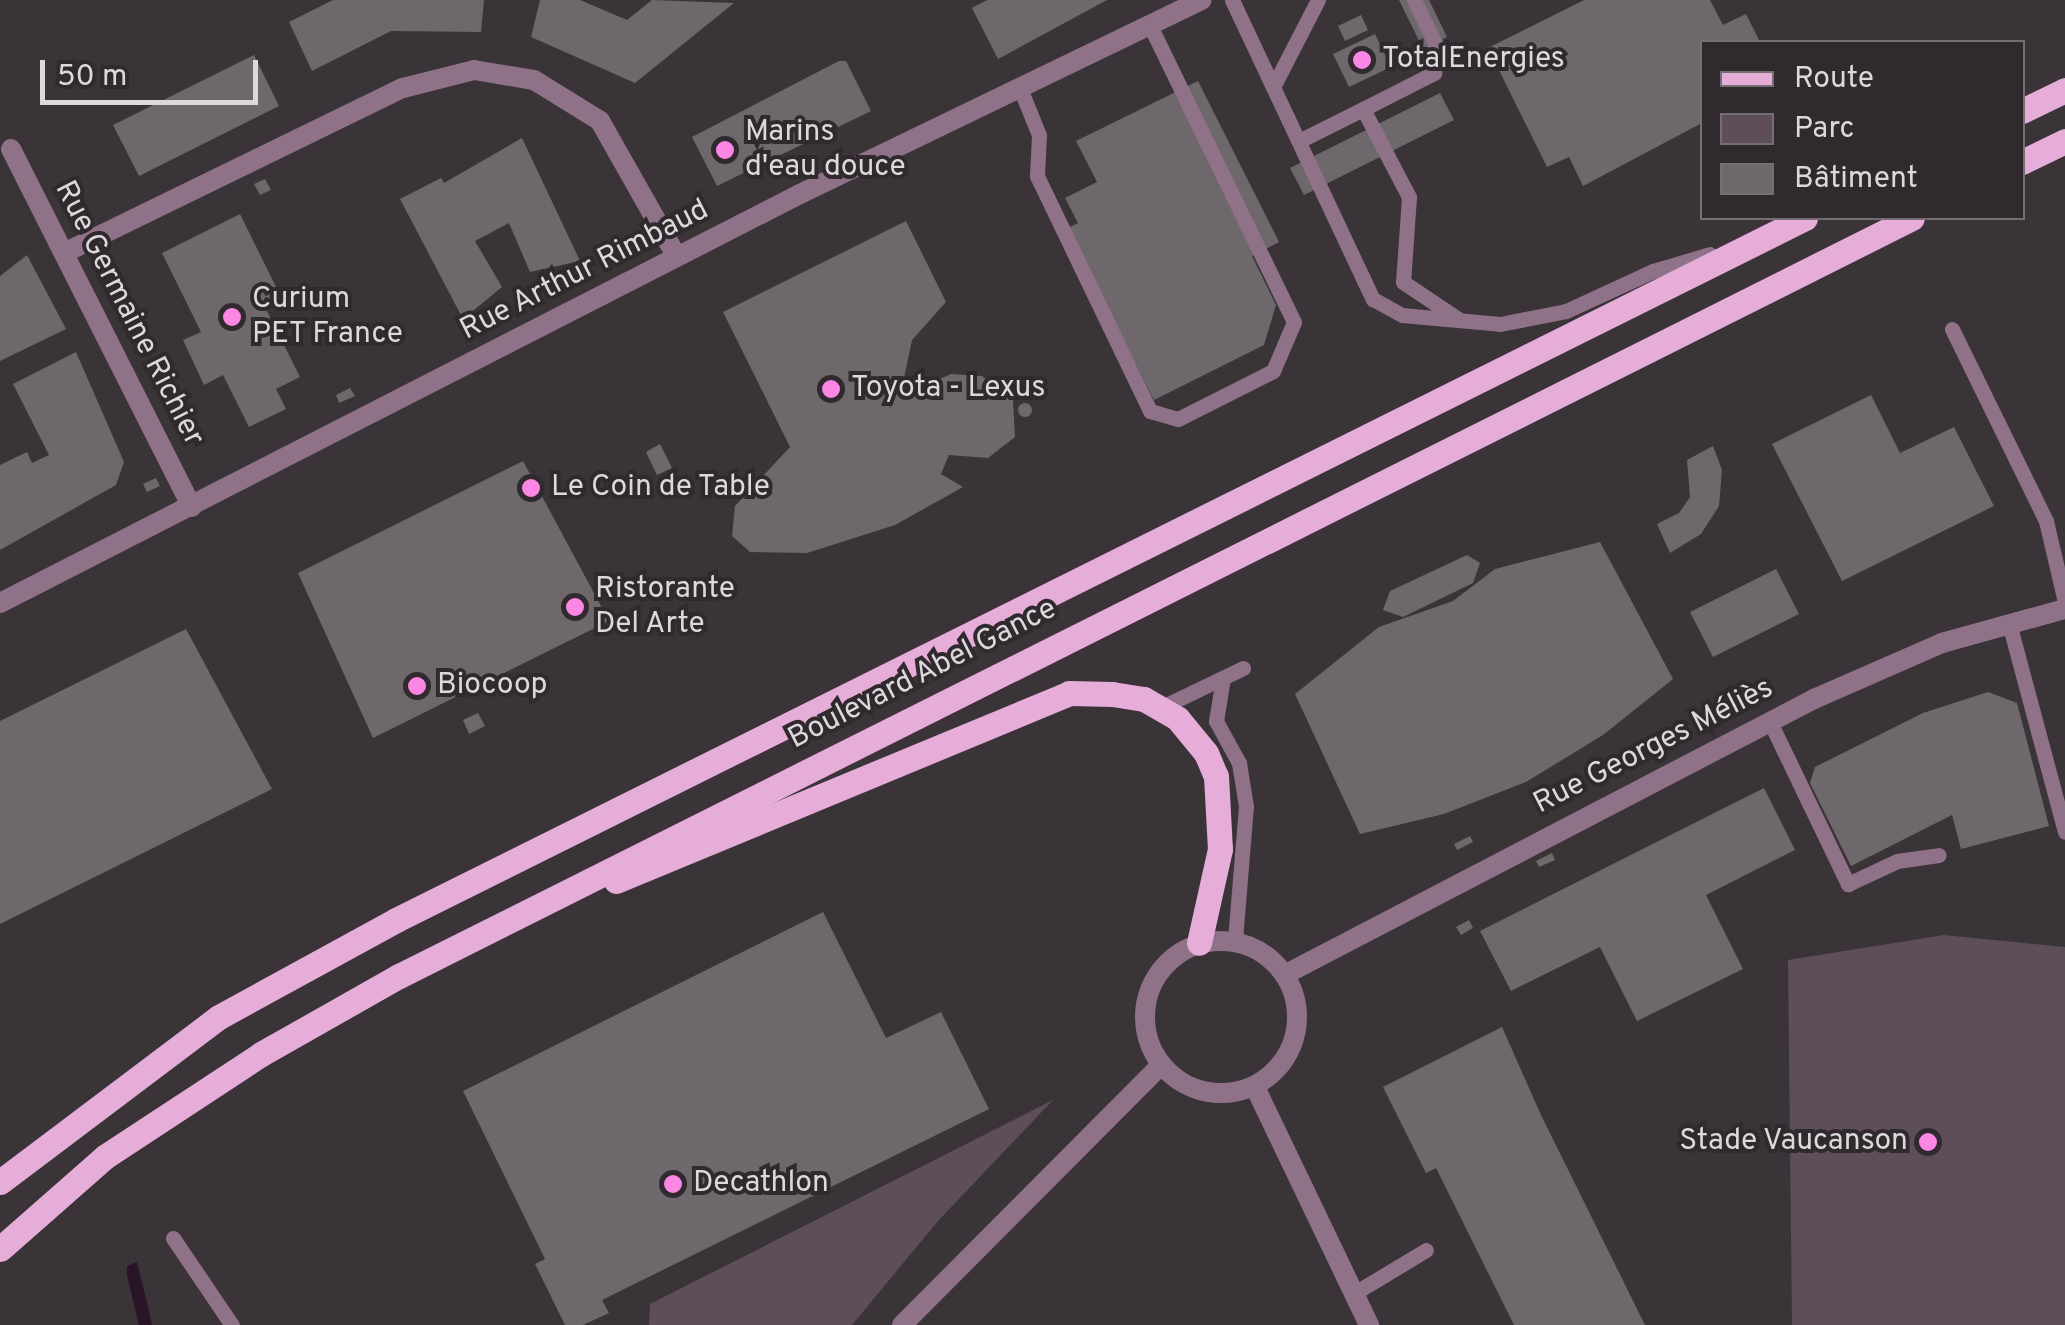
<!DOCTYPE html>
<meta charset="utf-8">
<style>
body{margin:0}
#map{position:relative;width:2065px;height:1325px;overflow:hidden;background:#3a3338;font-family:Overpass,sans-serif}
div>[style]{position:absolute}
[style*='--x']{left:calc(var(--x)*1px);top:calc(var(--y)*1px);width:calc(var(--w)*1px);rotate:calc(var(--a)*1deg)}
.green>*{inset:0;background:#5d4e59}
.water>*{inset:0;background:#2a1526}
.building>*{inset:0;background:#6e676c}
.round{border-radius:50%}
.service>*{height:15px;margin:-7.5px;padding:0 7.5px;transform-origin:7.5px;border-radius:7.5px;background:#8f7288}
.minor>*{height:20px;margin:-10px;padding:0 10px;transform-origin:10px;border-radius:10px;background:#8f7288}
.tertiary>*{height:20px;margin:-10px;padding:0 10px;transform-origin:10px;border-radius:10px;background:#8f7288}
.tertiary>.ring{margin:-10px;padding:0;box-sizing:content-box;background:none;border:20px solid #8f7288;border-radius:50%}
.primary>*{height:25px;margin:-12.5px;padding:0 12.5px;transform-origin:12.5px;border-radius:12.5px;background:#e7add9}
.dots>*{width:28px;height:28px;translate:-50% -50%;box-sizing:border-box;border:5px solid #30292e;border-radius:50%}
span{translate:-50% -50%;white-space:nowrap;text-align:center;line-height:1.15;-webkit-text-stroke:8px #30292e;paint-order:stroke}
.poi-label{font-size:30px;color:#dcd8db}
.left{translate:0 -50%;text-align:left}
.right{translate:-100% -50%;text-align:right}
.street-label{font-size:30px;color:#dcd8db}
.legend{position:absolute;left:1700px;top:40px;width:325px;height:180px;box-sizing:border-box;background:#30292e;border:2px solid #756f73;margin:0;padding:12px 18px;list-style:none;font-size:30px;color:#dcd8db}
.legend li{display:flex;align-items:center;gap:20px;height:50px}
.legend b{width:50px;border:2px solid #756f73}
.scale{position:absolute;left:40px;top:60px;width:218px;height:45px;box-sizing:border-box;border:5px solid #dcd8db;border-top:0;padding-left:12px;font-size:30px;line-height:35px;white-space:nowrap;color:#dcd8db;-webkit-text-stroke:8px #30292e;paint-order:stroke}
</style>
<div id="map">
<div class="green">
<div style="clip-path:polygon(1944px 935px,2065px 947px,2065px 1325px,1792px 1325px,1788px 960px)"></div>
<div style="clip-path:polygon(1053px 1100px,939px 1220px,852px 1325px,649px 1325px,650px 1304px)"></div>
</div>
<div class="water">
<div style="clip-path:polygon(137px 1262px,148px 1307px,152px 1325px,139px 1325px,127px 1275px,127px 1266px)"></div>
</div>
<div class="building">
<div style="clip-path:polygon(333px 0,484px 0,481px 32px,391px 31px,312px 71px,289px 22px)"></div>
<div style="clip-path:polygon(540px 0,580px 0,627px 20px,652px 0,734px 3px,635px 83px,531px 37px)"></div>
<div style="clip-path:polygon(987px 0,1107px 0,998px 59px,972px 8px)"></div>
<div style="clip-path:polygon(1399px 0,1429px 0,1447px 37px,1423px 49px)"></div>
<div style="clip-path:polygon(1584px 0,1710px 0,1723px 25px,1746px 14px,1760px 42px,1702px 42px,1702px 123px,1583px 186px,1569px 157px,1547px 167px,1488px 48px)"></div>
<div style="clip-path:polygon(1361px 15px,1368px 30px,1345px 41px,1338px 26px)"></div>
<div style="clip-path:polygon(1375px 34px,1391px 67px,1349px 87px,1333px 54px)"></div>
<div style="clip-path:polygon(254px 55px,279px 106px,139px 176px,113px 125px)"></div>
<div style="clip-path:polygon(839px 61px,846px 61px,871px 111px,717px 186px,692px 137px)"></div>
<div style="clip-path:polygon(1198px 81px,1279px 242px,1252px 256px,1276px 305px,1264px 345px,1154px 400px,1068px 228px,1078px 223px,1065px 198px,1097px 182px,1076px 141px)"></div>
<div style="clip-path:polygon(1440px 93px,1454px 120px,1304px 195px,1290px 168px)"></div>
<div style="clip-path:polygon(522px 138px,580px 261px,530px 272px,509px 223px,475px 241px,502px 287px,463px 319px,400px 199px,441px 178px,444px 183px)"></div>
<div style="clip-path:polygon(265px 179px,271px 190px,260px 195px,254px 184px)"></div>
<div style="clip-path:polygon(240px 214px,280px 295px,263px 303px,300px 377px,276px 389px,286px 409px,249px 427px,223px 375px,204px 385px,183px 340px,201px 332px,162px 253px)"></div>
<div style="clip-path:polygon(906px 221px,946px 302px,912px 340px,900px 397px,951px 374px,982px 376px,1013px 400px,1015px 437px,988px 458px,949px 455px,941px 474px,963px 487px,895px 525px,807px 553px,750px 552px,732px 536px,735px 506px,790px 447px,723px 312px)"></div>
<div style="clip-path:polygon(27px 255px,66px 329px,0 361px,0 276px)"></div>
<div style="clip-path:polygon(76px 352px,124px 462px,116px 485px,0 550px,0 465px,27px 452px,32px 463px,49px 455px,13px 384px)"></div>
<div style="clip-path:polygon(350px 388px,355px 396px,339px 403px,336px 395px)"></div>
<div style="clip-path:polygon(1871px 395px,1900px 453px,1954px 427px,1994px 506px,1842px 581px,1772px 444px)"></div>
<div class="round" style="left:1018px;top:403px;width:14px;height:14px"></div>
<div style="clip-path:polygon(660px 444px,672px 468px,657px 475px,646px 452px)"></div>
<div style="clip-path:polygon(1713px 446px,1722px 470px,1719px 506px,1701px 534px,1670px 553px,1657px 524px,1679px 513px,1690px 497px,1687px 460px)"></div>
<div style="clip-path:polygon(523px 461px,609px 621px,373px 738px,298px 573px)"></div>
<div style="clip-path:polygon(156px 478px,160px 486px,147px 492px,143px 484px)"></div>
<div style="clip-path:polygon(1600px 542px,1673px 679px,1603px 735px,1526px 782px,1444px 814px,1360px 834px,1295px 694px,1379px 627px,1453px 601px,1495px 569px)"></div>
<div style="clip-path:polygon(1467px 555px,1480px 563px,1473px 583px,1403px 617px,1383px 610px,1390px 591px)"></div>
<div style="clip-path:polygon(1776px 569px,1799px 614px,1713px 657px,1690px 612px)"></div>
<div style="clip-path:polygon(186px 629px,272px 789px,0 924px,0 721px)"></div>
<div style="clip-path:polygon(1988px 692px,2017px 703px,2049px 826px,1961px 849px,1952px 815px,1851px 866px,1810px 783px,1815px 767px,1923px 713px)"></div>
<div style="clip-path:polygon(478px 713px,485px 726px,469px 734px,463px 720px)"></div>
<div style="clip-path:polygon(1764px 788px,1795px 850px,1706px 895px,1743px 969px,1637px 1021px,1600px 947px,1511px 991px,1480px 931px)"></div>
<div style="clip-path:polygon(1470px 836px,1473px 842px,1457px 850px,1454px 844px)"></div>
<div style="clip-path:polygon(1552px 853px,1555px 860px,1539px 867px,1536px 861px)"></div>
<div style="clip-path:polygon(823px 912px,886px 1038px,941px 1012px,989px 1109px,602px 1300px,609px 1313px,583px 1325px,565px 1325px,535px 1264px,545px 1259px,463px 1091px)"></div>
<div style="clip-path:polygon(1469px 920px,1473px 928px,1461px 935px,1456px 927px)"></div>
<div style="clip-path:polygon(1502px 1027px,1541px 1115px,1645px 1325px,1514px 1325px,1436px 1168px,1426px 1173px,1383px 1087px)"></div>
</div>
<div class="service">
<div style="--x:1232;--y:0;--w:331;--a:64.8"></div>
<div style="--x:1373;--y:299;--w:33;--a:29"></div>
<div style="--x:1402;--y:315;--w:98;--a:5.2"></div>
<div style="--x:1500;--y:324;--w:67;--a:-11.1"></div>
<div style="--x:1566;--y:311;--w:96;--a:-24.7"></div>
<div style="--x:1653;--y:271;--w:59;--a:-16.6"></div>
<div style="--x:1273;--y:87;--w:98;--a:-62.7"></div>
<div style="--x:1020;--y:88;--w:51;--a:68"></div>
<div style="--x:1039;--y:135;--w:41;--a:92.8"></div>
<div style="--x:1037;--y:176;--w:261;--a:64.3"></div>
<div style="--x:1150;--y:411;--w:29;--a:16"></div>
<div style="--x:1178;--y:419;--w:106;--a:-26.8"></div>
<div style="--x:1273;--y:371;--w:53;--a:-66.8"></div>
<div style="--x:1294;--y:322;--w:330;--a:-115.9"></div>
<div style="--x:1363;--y:109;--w:80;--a:-26.9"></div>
<div style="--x:1434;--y:73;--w:30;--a:-88"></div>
<div style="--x:1435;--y:43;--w:48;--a:-116"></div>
<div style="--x:1299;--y:141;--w:72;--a:-26.6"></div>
<div style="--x:1363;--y:109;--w:99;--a:62.4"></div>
<div style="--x:1409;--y:197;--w:85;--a:94"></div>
<div style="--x:1403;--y:282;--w:66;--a:33.9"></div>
<div style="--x:1952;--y:329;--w:214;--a:63.9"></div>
<div style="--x:2046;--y:521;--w:83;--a:76.8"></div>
<div style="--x:2009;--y:623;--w:216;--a:75"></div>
<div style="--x:1223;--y:678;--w:44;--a:99.2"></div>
<div style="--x:1216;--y:721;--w:48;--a:61.3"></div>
<div style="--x:1239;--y:763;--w:44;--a:80.8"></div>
<div style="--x:1246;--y:806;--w:135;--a:94.7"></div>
<div style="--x:1162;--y:707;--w:90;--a:-25.7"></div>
<div style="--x:1771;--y:724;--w:178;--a:64.3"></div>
<div style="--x:1848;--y:884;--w:54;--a:-25.1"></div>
<div style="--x:1897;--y:861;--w:42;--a:-8.1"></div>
<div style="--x:173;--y:1238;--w:105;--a:55.9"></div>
<div style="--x:1353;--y:1294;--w:85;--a:-31.1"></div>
</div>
<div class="minor">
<div style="--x:11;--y:149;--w:401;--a:63.2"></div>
<div style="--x:64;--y:253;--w:377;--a:-26"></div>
<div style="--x:403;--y:88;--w:73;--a:-14.2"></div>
<div style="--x:474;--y:70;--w:61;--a:9.5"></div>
<div style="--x:534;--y:80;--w:78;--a:31.8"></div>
<div style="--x:600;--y:121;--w:156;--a:60.5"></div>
<div style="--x:0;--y:603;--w:898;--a:-27.08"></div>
<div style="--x:800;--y:194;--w:446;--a:-25.8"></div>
<div style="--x:1255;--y:1087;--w:264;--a:64.4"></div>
</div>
<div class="tertiary">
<div class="ring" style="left:1145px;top:941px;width:132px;height:132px"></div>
<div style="--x:1286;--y:974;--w:595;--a:-27.51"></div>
<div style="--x:1814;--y:699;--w:140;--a:-23.6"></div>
<div style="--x:1942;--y:643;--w:128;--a:-15.5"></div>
<div style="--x:902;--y:1325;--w:367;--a:-45.1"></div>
</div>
<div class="primary">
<div style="--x:2022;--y:111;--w:48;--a:-26"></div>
<div style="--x:2022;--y:162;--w:48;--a:-26"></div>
<div style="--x:616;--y:881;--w:490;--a:-22.5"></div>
<div style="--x:1069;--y:693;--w:43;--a:1.3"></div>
<div style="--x:1112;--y:694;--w:32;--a:9"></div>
<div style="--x:1144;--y:699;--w:39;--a:30"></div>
<div style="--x:1178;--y:719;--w:44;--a:50.5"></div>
<div style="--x:1206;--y:753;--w:25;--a:67"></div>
<div style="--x:1216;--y:776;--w:73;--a:86.9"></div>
<div style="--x:1220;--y:849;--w:96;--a:102.6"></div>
<div style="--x:0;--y:1182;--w:274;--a:-37"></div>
<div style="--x:219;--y:1017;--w:202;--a:-28.7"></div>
<div style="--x:396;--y:920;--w:1574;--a:-26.48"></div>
<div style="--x:0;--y:1249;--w:141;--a:-41.3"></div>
<div style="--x:106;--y:1156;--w:186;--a:-33.3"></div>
<div style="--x:261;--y:1054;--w:159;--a:-29.5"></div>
<div style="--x:399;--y:976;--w:1692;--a:-26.61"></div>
</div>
<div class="dots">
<div style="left:1362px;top:60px;background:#fc86e4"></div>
<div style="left:725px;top:150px;background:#fc86e4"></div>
<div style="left:232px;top:317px;background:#fc86e4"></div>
<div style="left:831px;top:389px;background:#fc86e4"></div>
<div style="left:531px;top:488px;background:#fc86e4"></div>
<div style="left:575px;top:607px;background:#fc86e4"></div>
<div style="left:417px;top:686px;background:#fc86e4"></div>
<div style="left:1928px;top:1142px;background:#fc86e4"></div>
<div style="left:673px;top:1184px;background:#fc86e4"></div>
</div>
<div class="poi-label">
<span class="left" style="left:1382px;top:60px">TotalEnergies</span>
<span class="left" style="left:745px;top:150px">Marins<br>d'eau douce</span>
<span class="left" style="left:252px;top:317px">Curium<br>PET France</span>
<span class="left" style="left:851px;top:389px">Toyota - Lexus</span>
<span class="left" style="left:551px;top:488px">Le Coin de Table</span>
<span class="left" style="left:595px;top:607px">Ristorante<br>Del Arte</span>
<span class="left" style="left:437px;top:686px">Biocoop</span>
<span class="right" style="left:1908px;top:1142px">Stade Vaucanson</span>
<span class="left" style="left:693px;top:1184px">Decathlon</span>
</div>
<div class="street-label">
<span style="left:585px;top:271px;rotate:-27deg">Rue Arthur Rimbaud</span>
<span style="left:128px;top:314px;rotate:63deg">Rue Germaine Richier</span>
<span style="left:923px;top:675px;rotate:-27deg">Boulevard Abel Gance</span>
<span style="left:1654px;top:747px;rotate:-27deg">Rue Georges Méliès</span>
</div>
<ul class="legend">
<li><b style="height:12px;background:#e7add9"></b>Route</li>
<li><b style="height:28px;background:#5d4e59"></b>Parc</li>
<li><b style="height:28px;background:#6e676c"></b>Bâtiment</li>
</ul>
<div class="scale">50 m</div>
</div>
